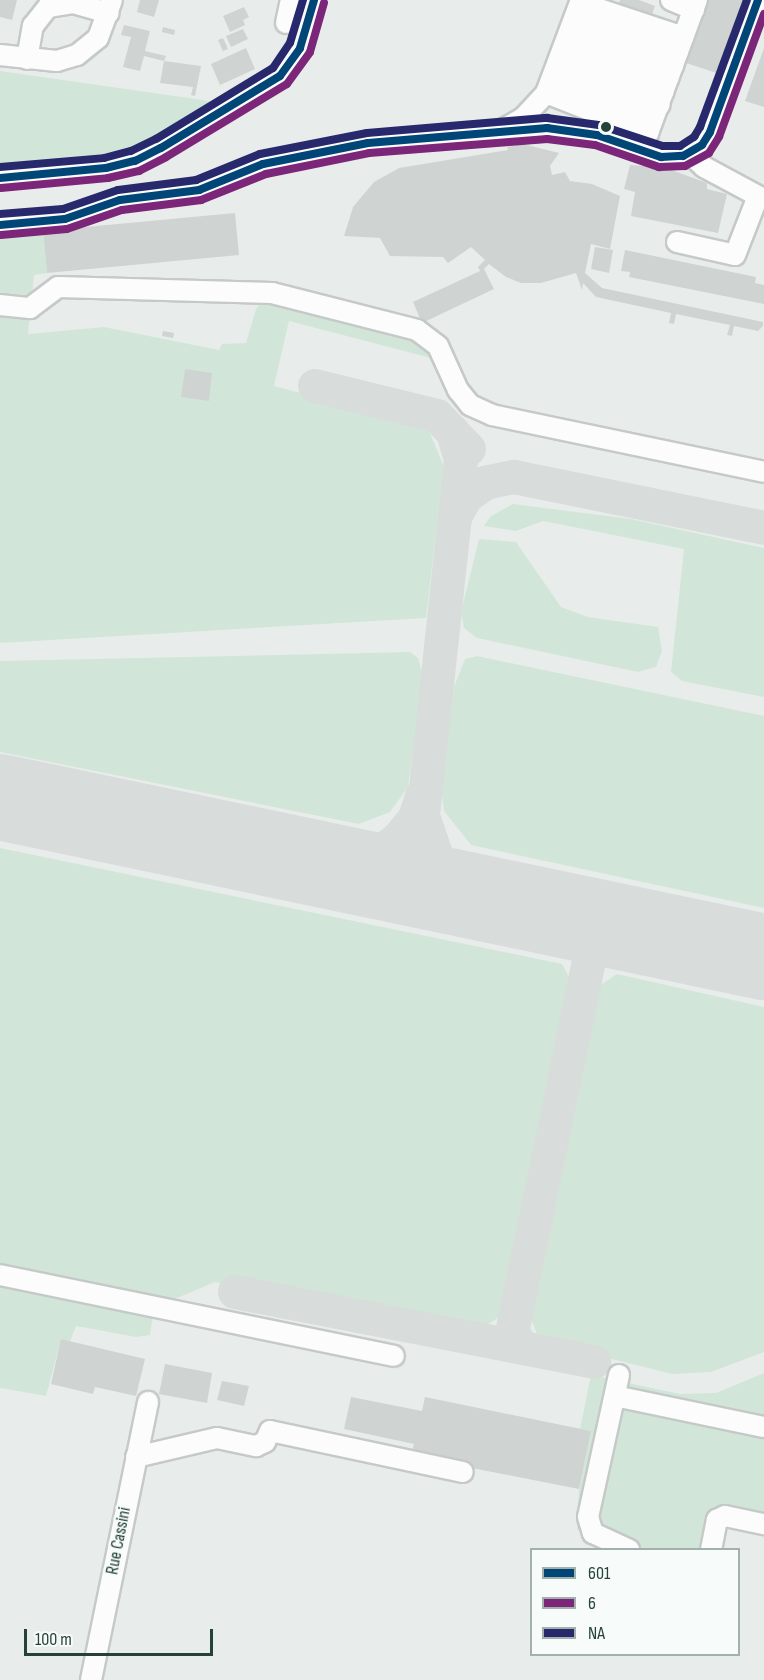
<!DOCTYPE html>
<style>
body{margin:0}
#map{position:relative;width:764px;height:1680px;overflow:hidden;background:#e8edeb;font-family:"Sofia Sans Condensed",sans-serif}
div>[style]{position:absolute}
[style*='--x']{left:calc(var(--x)*1px);top:calc(var(--y)*1px);width:calc(var(--w)*1px);rotate:calc(var(--a)*1deg)}
.green>*{inset:0;background:#d1e6d8}
.taxiway>*{height:34px;margin:-17px;padding:0 17px;transform-origin:17px;border-radius:17px;background:#d8dddc}
.runway>*{height:86px;margin:-43px;padding:0 43px;transform-origin:43px;border-radius:43px;background:#d8dddc}
.building>*{inset:0;background:#cfd4d2}
.roads{filter:drop-shadow(2px 0 #c5cac8) drop-shadow(-2px 0 #c5cac8) drop-shadow(0 2px #c5cac8) drop-shadow(0 -2px #c5cac8)}
.minor>*{height:20px;margin:-10px;padding:0 10px;transform-origin:10px;border-radius:10px;background:#fcfcfc}
.bus-1>*{height:8px;margin:-4px;padding:0 4px;transform-origin:4px;border-radius:4px;background:#004677}
.bus-2>*{height:8px;margin:-4px;padding:0 4px;transform-origin:4px;border-radius:4px;background:#7c2679}
.bus-3>*{height:8px;margin:-4px;padding:0 4px;transform-origin:4px;border-radius:4px;background:#28296c}
.dots>*{width:16px;height:16px;translate:-50% -50%;box-sizing:border-box;border:3px solid #f7fbf9;border-radius:50%}
span{translate:-50% -50%;white-space:nowrap;text-align:center;line-height:1.15;-webkit-text-stroke:5px #f7fbf9;paint-order:stroke}
.street-label{font-size:18px;color:#24423a}
.legend{position:absolute;left:530px;top:1548px;width:210px;height:108px;box-sizing:border-box;background:#f7fbf9;border:2px solid #a3b1ad;margin:0;padding:8px 10px;list-style:none;font-size:18px;color:#24423a}
.legend li{display:flex;align-items:center;gap:12px;height:30px}
.legend b{width:30px;border:2px solid #a3b1ad}
.scale{position:absolute;left:24px;top:1629px;width:189px;height:27px;box-sizing:border-box;border:3px solid #24423a;border-top:0;padding-left:8px;font-size:18px;line-height:21px;white-space:nowrap;color:#24423a;-webkit-text-stroke:4px #f7fbf9;paint-order:stroke}
</style>
<div id="map">
<div class="green">
<div style="clip-path:polygon(0 71px,196px 99px,222px 104px,138px 151px,85px 163px,0 171px)"></div>
<div style="clip-path:polygon(36px 223px,43px 231px,47px 273px,34px 275px,28px 334px,104px 327px,219px 350px,222px 344px,246px 343px,256px 309px,264px 299px,412px 336px,427px 345px,431px 358px,289px 321px,274px 386px,427px 426px,444px 467px,426px 618px,0 643px,0 228px)"></div>
<div style="clip-path:polygon(513px 504px,631px 519px,764px 548px,764px 697px,682px 681px,671px 672px,684px 549px,543px 521px,516px 531px,484px 526px,491px 516px)"></div>
<div style="clip-path:polygon(479px 539px,516px 542px,561px 607px,588px 617px,658px 627px,662px 651px,656px 667px,638px 672px,477px 638px,464px 628px,461px 612px)"></div>
<div style="clip-path:polygon(410px 652px,418px 658px,423px 675px,408px 787px,390px 812px,359px 824px,0 752px,0 661px)"></div>
<div style="clip-path:polygon(477px 656px,764px 716px,764px 908px,471px 845px,444px 811px,441px 789px,454px 687px,465px 659px)"></div>
<div style="clip-path:polygon(0 848px,562px 964px,569px 977px,570px 999px,514px 1278px,505px 1310px,495px 1320px,481px 1328px,408px 1318px,215px 1282px,177px 1298px,155px 1300px,150px 1335px,136px 1337px,76px 1326px,70px 1341px,61px 1340px,46px 1396px,0 1388px)"></div>
<div style="clip-path:polygon(617px 974px,764px 1007px,764px 1352px,711px 1372px,672px 1374px,540px 1341px,530px 1317px,532px 1288px,587px 1015px,596px 988px)"></div>
<div style="clip-path:polygon(764px 1373px,764px 1535px,728px 1526px,724px 1549px,618px 1550px,577px 1529px,579px 1489px,591px 1431px,580px 1429px,591px 1375px,680px 1394px,716px 1393px)"></div>
</div>
<div class="taxiway">
<div style="--x:315;--y:386;--w:126;--a:13.8"></div>
<div style="--x:437;--y:416;--w:46;--a:45.9"></div>
<div style="--x:453;--y:432;--w:29;--a:74"></div>
<div style="--x:461;--y:460;--w:358;--a:96.1"></div>
<div style="--x:423;--y:816;--w:43;--a:71.1"></div>
<div style="--x:437;--y:857;--w:56;--a:47.2"></div>
<div style="--x:455;--y:517;--w:23;--a:-61"></div>
<div style="--x:466;--y:497;--w:24;--a:-36"></div>
<div style="--x:485;--y:483;--w:30;--a:-12"></div>
<div style="--x:514;--y:477;--w:255;--a:11.5"></div>
<div style="--x:326;--y:866;--w:51;--a:-12.4"></div>
<div style="--x:376;--y:855;--w:27;--a:-36"></div>
<div style="--x:398;--y:839;--w:27;--a:-51"></div>
<div style="--x:415;--y:818;--w:25;--a:-72"></div>
<div style="--x:576;--y:918;--w:19;--a:55"></div>
<div style="--x:587;--y:934;--w:18;--a:77"></div>
<div style="--x:235;--y:1292;--w:366;--a:11"></div>
<div style="--x:524;--y:1348;--w:19;--a:-129"></div>
<div style="--x:512;--y:1333;--w:389;--a:-78.3"></div>
<div style="--x:591;--y:952;--w:19;--a:-54"></div>
<div style="--x:602;--y:937;--w:22;--a:-24"></div>
</div>
<div class="runway">
<div style="--x:0;--y:797;--w:781;--a:11.83"></div>
</div>
<div class="building">
<div style="clip-path:polygon(0 0,17px 0,12px 20px,0 17px)"></div>
<div style="clip-path:polygon(140px 0,159px 0,154px 17px,137px 12px)"></div>
<div style="clip-path:polygon(620px 0,639px 0,655px 6px,650px 21px,617px 9px)"></div>
<div style="clip-path:polygon(708px 0,752px 0,726px 76px,686px 63px)"></div>
<div style="clip-path:polygon(244px 7px,249px 17px,243px 20px,245px 25px,230px 32px,223px 16px)"></div>
<div style="clip-path:polygon(124px 25px,150px 31px,145px 51px,166px 56px,164px 61px,201px 66px,195px 96px,191px 95px,193px 87px,160px 83px,164px 61px,144px 56px,140px 71px,123px 67px,131px 37px,121px 35px)"></div>
<div style="clip-path:polygon(163px 27px,175px 30px,174px 35px,162px 32px)"></div>
<div style="clip-path:polygon(243px 29px,248px 39px,231px 47px,226px 36px)"></div>
<div style="clip-path:polygon(223px 38px,228px 49px,223px 51px,218px 40px)"></div>
<div style="clip-path:polygon(246px 48px,255px 69px,220px 85px,211px 64px)"></div>
<div style="clip-path:polygon(764px 48px,764px 107px,745px 101px)"></div>
<div style="clip-path:polygon(523px 144px,559px 153px,550px 166px,552px 175px,565px 172px,570px 181px,592px 184px,620px 196px,610px 249px,591px 244px,585px 273px,602px 288px,763px 322px,763px 326px,758px 331px,734px 326px,732px 336px,727px 335px,730px 325px,676px 314px,674px 324px,669px 323px,671px 313px,596px 297px,583px 283px,582px 290px,576px 273px,541px 283px,521px 283px,506px 277px,489px 264px,484px 269px,494px 289px,422px 323px,413px 302px,480px 271px,478px 267px,485px 260px,471px 247px,448px 263px,443px 257px,390px 256px,380px 238px,344px 236px,353px 207px,374px 182px,399px 168px,508px 150px,507px 147px)"></div>
<div style="clip-path:polygon(630px 165px,663px 167px,707px 183px,707px 189px,727px 194px,718px 233px,631px 216px,635px 192px,624px 189px)"></div>
<div style="clip-path:polygon(235px 213px,239px 255px,47px 273px,43px 231px)"></div>
<div style="clip-path:polygon(595px 247px,613px 250px,609px 273px,591px 269px)"></div>
<div style="clip-path:polygon(625px 250px,756px 277px,755px 283px,764px 285px,764px 304px,629px 277px,630px 272px,621px 271px)"></div>
<div style="clip-path:polygon(163px 331px,174px 333px,173px 338px,162px 336px)"></div>
<div style="clip-path:polygon(185px 369px,212px 373px,209px 401px,181px 397px)"></div>
<div style="clip-path:polygon(61px 1339px,145px 1359px,136px 1396px,95px 1387px,93px 1394px,51px 1384px)"></div>
<div style="clip-path:polygon(165px 1364px,212px 1373px,207px 1403px,159px 1394px)"></div>
<div style="clip-path:polygon(222px 1381px,249px 1386px,244px 1406px,217px 1400px)"></div>
<div style="clip-path:polygon(351px 1397px,422px 1411px,425px 1397px,591px 1431px,579px 1489px,411px 1456px,414px 1444px,344px 1429px)"></div>
</div>
<div class="roads">
<div class="minor">
<div style="--x:671;--y:0;--w:25;--a:23"></div>
<div style="--x:581;--y:3;--w:108;--a:18.4"></div>
<div style="--x:576;--y:16;--w:108;--a:19.4"></div>
<div style="--x:286;--y:23;--w:24;--a:-78"></div>
<div style="--x:572;--y:28;--w:108;--a:20.6"></div>
<div style="--x:567;--y:41;--w:108;--a:20.1"></div>
<div style="--x:0;--y:55;--w:57;--a:6"></div>
<div style="--x:57;--y:61;--w:21;--a:-17"></div>
<div style="--x:77;--y:55;--w:27;--a:-39"></div>
<div style="--x:98;--y:38;--w:40;--a:-69.8"></div>
<div style="--x:562;--y:55;--w:108;--a:20.1"></div>
<div style="--x:27;--y:59;--w:34;--a:-80"></div>
<div style="--x:33;--y:26;--w:24;--a:-52"></div>
<div style="--x:48;--y:7;--w:25;--a:-9"></div>
<div style="--x:73;--y:3;--w:37;--a:16"></div>
<div style="--x:557;--y:68;--w:109;--a:19.9"></div>
<div style="--x:552;--y:80;--w:108;--a:21.1"></div>
<div style="--x:546;--y:93;--w:110;--a:21.4"></div>
<div style="--x:648;--y:133;--w:142;--a:-69.8"></div>
<div style="--x:504;--y:129;--w:22;--a:-30"></div>
<div style="--x:523;--y:118;--w:34;--a:-47"></div>
<div style="--x:546;--y:93;--w:99;--a:-69.4"></div>
<div style="--x:0;--y:178;--w:106;--a:-5.4"></div>
<div style="--x:106;--y:168;--w:30;--a:-14"></div>
<div style="--x:135;--y:161;--w:29;--a:-27"></div>
<div style="--x:161;--y:148;--w:139;--a:-31.2"></div>
<div style="--x:280;--y:76;--w:34;--a:-54"></div>
<div style="--x:300;--y:48;--w:50;--a:-73.7"></div>
<div style="--x:0;--y:225;--w:65;--a:-5.3"></div>
<div style="--x:65;--y:219;--w:58;--a:-19.1"></div>
<div style="--x:120;--y:200;--w:80;--a:-7.2"></div>
<div style="--x:199;--y:190;--w:69;--a:-22.1"></div>
<div style="--x:263;--y:164;--w:107;--a:-11.3"></div>
<div style="--x:368;--y:143;--w:180;--a:-4.8"></div>
<div style="--x:547;--y:128;--w:50;--a:8"></div>
<div style="--x:597;--y:135;--w:68;--a:19"></div>
<div style="--x:661;--y:157;--w:22;--a:-3"></div>
<div style="--x:683;--y:156;--w:22;--a:-30"></div>
<div style="--x:702;--y:145;--w:15;--a:-58"></div>
<div style="--x:710;--y:132;--w:140;--a:-70"></div>
<div style="--x:677;--y:242;--w:59;--a:12.6"></div>
<div style="--x:735;--y:255;--w:63;--a:-68.7"></div>
<div style="--x:758;--y:196;--w:61;--a:-151.8"></div>
<div style="--x:704;--y:167;--w:19;--a:-137"></div>
<div style="--x:0;--y:305;--w:30;--a:6"></div>
<div style="--x:30;--y:308;--w:35;--a:-37"></div>
<div style="--x:58;--y:287;--w:214;--a:1.6"></div>
<div style="--x:272;--y:293;--w:150;--a:14.3"></div>
<div style="--x:417;--y:330;--w:26;--a:37"></div>
<div style="--x:438;--y:346;--w:48;--a:65.6"></div>
<div style="--x:458;--y:390;--w:19;--a:51"></div>
<div style="--x:470;--y:405;--w:24;--a:24"></div>
<div style="--x:492;--y:415;--w:278;--a:11.8"></div>
<div style="--x:0;--y:1275;--w:402;--a:11.6"></div>
<div style="--x:619;--y:1375;--w:145;--a:102.3"></div>
<div style="--x:588;--y:1517;--w:17;--a:73"></div>
<div style="--x:593;--y:1533;--w:40;--a:25"></div>
<div style="--x:615;--y:1396;--w:152;--a:11.8"></div>
<div style="--x:136;--y:1457;--w:83;--a:-13.2"></div>
<div style="--x:217;--y:1438;--w:40;--a:12"></div>
<div style="--x:256;--y:1446;--w:10;--a:-24"></div>
<div style="--x:265;--y:1442;--w:12;--a:-66"></div>
<div style="--x:270;--y:1431;--w:197;--a:12"></div>
<div style="--x:711;--y:1550;--w:31;--a:-79"></div>
<div style="--x:717;--y:1520;--w:9;--a:-27"></div>
<div style="--x:725;--y:1516;--w:40;--a:12"></div>
<div style="--x:91;--y:1680;--w:284;--a:-78.4"></div>
</div>
</div>
<div class="bus-1">
<div style="--x:0;--y:178;--w:106;--a:-5.4"></div>
<div style="--x:106;--y:168;--w:30;--a:-14"></div>
<div style="--x:135;--y:161;--w:29;--a:-27"></div>
<div style="--x:161;--y:148;--w:139;--a:-31.2"></div>
<div style="--x:280;--y:76;--w:34;--a:-54"></div>
<div style="--x:300;--y:48;--w:50;--a:-73.7"></div>
<div style="--x:0;--y:225;--w:65;--a:-5.3"></div>
<div style="--x:65;--y:219;--w:58;--a:-19.1"></div>
<div style="--x:120;--y:200;--w:80;--a:-7.2"></div>
<div style="--x:199;--y:190;--w:69;--a:-22.1"></div>
<div style="--x:263;--y:164;--w:107;--a:-11.3"></div>
<div style="--x:368;--y:143;--w:180;--a:-4.8"></div>
<div style="--x:547;--y:128;--w:50;--a:8"></div>
<div style="--x:597;--y:135;--w:68;--a:19"></div>
<div style="--x:661;--y:157;--w:22;--a:-3"></div>
<div style="--x:683;--y:156;--w:22;--a:-30"></div>
<div style="--x:702;--y:145;--w:15;--a:-58"></div>
<div style="--x:710;--y:132;--w:140;--a:-70"></div>
</div>
<div class="bus-2">
<div style="--x:1;--y:188;--w:107;--a:-5.3"></div>
<div style="--x:108;--y:178;--w:32;--a:-13"></div>
<div style="--x:139;--y:171;--w:30;--a:-27"></div>
<div style="--x:166;--y:157;--w:141;--a:-31.1"></div>
<div style="--x:287;--y:84;--w:39;--a:-54"></div>
<div style="--x:310;--y:52;--w:51;--a:-74.1"></div>
<div style="--x:1;--y:235;--w:66;--a:-5.2"></div>
<div style="--x:67;--y:229;--w:58;--a:-19.1"></div>
<div style="--x:122;--y:210;--w:80;--a:-7.2"></div>
<div style="--x:201;--y:200;--w:70;--a:-21.8"></div>
<div style="--x:266;--y:174;--w:105;--a:-11.5"></div>
<div style="--x:369;--y:153;--w:179;--a:-4.5"></div>
<div style="--x:547;--y:139;--w:48;--a:7.1"></div>
<div style="--x:595;--y:145;--w:68;--a:19"></div>
<div style="--x:659;--y:167;--w:26;--a:-2"></div>
<div style="--x:685;--y:166;--w:27;--a:-28"></div>
<div style="--x:709;--y:153;--w:19;--a:-58"></div>
<div style="--x:719;--y:137;--w:131;--a:-69.9"></div>
</div>
<div class="bus-3">
<div style="--x:0;--y:167;--w:104;--a:-4.9"></div>
<div style="--x:104;--y:158;--w:28;--a:-15"></div>
<div style="--x:131;--y:151;--w:28;--a:-26"></div>
<div style="--x:156;--y:139;--w:137;--a:-31.3"></div>
<div style="--x:273;--y:68;--w:30;--a:-56"></div>
<div style="--x:290;--y:43;--w:45;--a:-73.2"></div>
<div style="--x:0;--y:214;--w:63;--a:-4.5"></div>
<div style="--x:63;--y:209;--w:58;--a:-19.1"></div>
<div style="--x:118;--y:190;--w:79;--a:-7.3"></div>
<div style="--x:196;--y:180;--w:69;--a:-22.1"></div>
<div style="--x:260;--y:154;--w:109;--a:-11.1"></div>
<div style="--x:367;--y:133;--w:181;--a:-4.8"></div>
<div style="--x:547;--y:118;--w:52;--a:7.7"></div>
<div style="--x:599;--y:125;--w:67;--a:18.2"></div>
<div style="--x:663;--y:146;--w:17;--a:0"></div>
<div style="--x:680;--y:146;--w:17;--a:-33"></div>
<div style="--x:694;--y:137;--w:12;--a:-59"></div>
<div style="--x:700;--y:127;--w:135;--a:-69.7"></div>
</div>
<div class="dots">
<div style="left:606px;top:127px;background:#24423a"></div>
</div>
<div class="street-label">
<span style="left:119px;top:1541px;rotate:-79deg">Rue Cassini</span>
</div>
<ul class="legend">
<li><b style="height:8px;background:#004677"></b>601</li>
<li><b style="height:8px;background:#7c2679"></b>6</li>
<li><b style="height:8px;background:#28296c"></b>NA</li>
</ul>
<div class="scale">100 m</div>
</div>
